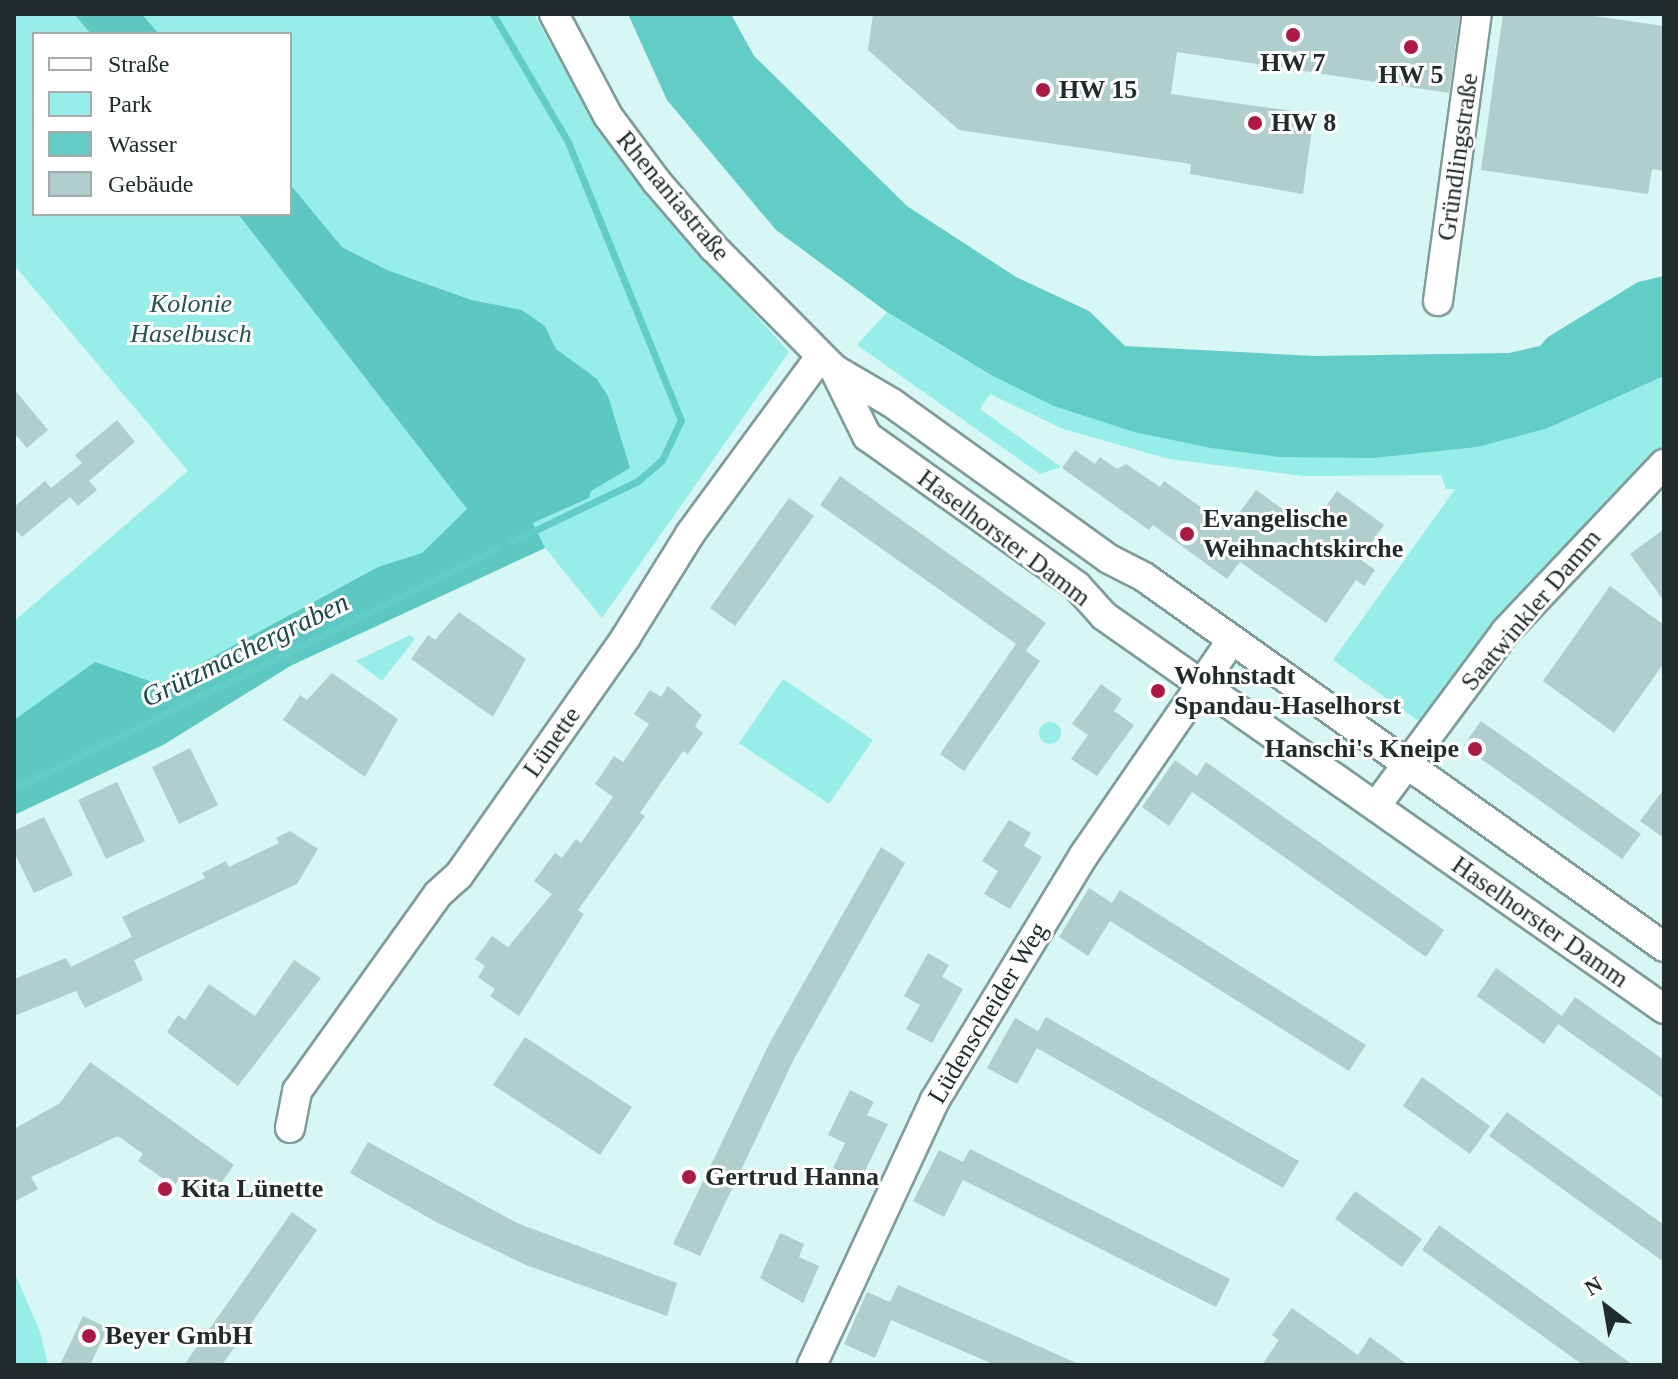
<!DOCTYPE html>
<meta charset="utf-8">
<style>
body{margin:0}
#map{position:relative;width:1678px;height:1379px;overflow:hidden;background:#d7f7f5;font-family:"Times New Roman",serif}
div>[style]{position:absolute}
[style*='--x']{left:calc(var(--x)*1px);top:calc(var(--y)*1px);width:calc(var(--w)*1px);rotate:calc(var(--a)*1deg)}
.green>*{inset:0;background:#97eee9}
.round{border-radius:50%}
.forest>*{inset:0;background:#5dc7c2}
.water>*{inset:0;background:#62ccc7}
.stream>*{height:7px;margin:-3.5px;padding:0 3.5px;transform-origin:3.5px;border-radius:3.5px;background:#62ccc7}
.building>*{inset:0;background:#afcecc}
.roads{filter:drop-shadow(2px 0 #7f9c9a) drop-shadow(-2px 0 #7f9c9a) drop-shadow(0 2px #7f9c9a) drop-shadow(0 -2px #7f9c9a)}
.minor>*{height:28px;margin:-14px;padding:0 14px;transform-origin:14px;border-radius:14px;background:#fff}
.dots>*{width:22px;height:22px;translate:-50% -50%;box-sizing:border-box;border:4px solid #fff;border-radius:50%}
span{translate:-50% -50%;white-space:nowrap;text-align:center;line-height:1.15;-webkit-text-stroke:6px #fff;paint-order:stroke}
.poi-label{font-size:26px;color:#202c2b;font-weight:700}
.left{translate:0 -50%;text-align:left}
.right{translate:-100% -50%;text-align:right}
.street-label{font-size:26px;color:#202c2b}
.park-label{font-size:26px;color:#245351;font-style:italic}
.water-label{font-size:28px;color:#194947;font-style:italic}
.frame{position:absolute;inset:0;border:16px solid #202c2b;pointer-events:none}
.legend{position:absolute;left:32px;top:32px;width:260px;height:184px;box-sizing:border-box;background:#fff;border:2px solid #a6abaa;margin:0;padding:10px 14px;list-style:none;font-size:24px;color:#202c2b}
.legend li{display:flex;align-items:center;gap:16px;height:40px}
.legend b{width:40px;border:2px solid #a6abaa}
.north{position:absolute;left:1566px;top:1267px;width:80px;height:80px;-webkit-text-stroke:6px #fff;paint-order:stroke;rotate:329deg;font-size:22px;font-weight:700;line-height:32px;text-align:center;color:#202c2b}
.north::after{content:'';display:block;margin:auto;width:28px;height:36px;background:#202c2b;clip-path:polygon(50% 0,100% 100%,50% 72%,0 100%)}
</style>
<div id="map">
<div class="green">
<div style="clip-path:polygon(14px 14px,74px 14px,91px 34px,34px 34px,34px 214px,238px 214px,467px 509px,544px 548px,533px 523px,589px 498px,596px 378px,556px 349px,545px 326px,522px 310px,473px 300px,387px 270px,342px 247px,290px 184px,290px 34px,159px 34px,142px 14px,534px 14px,590px 115px,650px 198px,789px 352px,602px 618px,545px 548px,290px 666px,163px 745px,14px 815px,14px 621px,188px 471px,14px 265px)"></div>
<div style="clip-path:polygon(887px 312px,988px 374px,1548px 428px,1664px 376px,1664px 452px,1590px 520px,1514px 605px,1424px 725px,1333px 660px,1455px 489px,1446px 489px,1441px 475px,1303px 476px,1169px 459px,1063px 429px,990px 394px,980px 409px,1061px 467px,1040px 474px,857px 345px)"></div>
<div style="clip-path:polygon(410px 635px,415px 639px,382px 681px,356px 661px)"></div>
<div style="clip-path:polygon(783px 679px,873px 740px,829px 804px,739px 743px)"></div>
<div class="round" style="left:1039px;top:722px;width:22px;height:22px"></div>
<div style="clip-path:polygon(14px 1271px,40px 1332px,48px 1365px,14px 1365px)"></div>
</div>
<div class="forest">
<div style="clip-path:polygon(74px 14px,142px 14px,159px 34px,91px 34px)"></div>
<div style="clip-path:polygon(290px 184px,342px 247px,387px 270px,472px 300px,522px 310px,545px 326px,556px 349px,596px 378px,608px 396px,630px 468px,591px 491px,589px 498px,533px 523px,545px 548px,290px 666px,163px 745px,14px 815px,14px 720px,95px 662px,161px 685px,378px 567px,422px 553px,467px 509px,238px 214px,290px 214px)"></div>
</div>
<div class="water">
<div style="clip-path:polygon(628px 14px,731px 14px,754px 56px,907px 206px,1016px 277px,1089px 311px,1125px 346px,1314px 356px,1509px 353px,1540px 346px,1548px 337px,1638px 282px,1664px 276px,1664px 376px,1548px 428px,1477px 447px,1373px 458px,1279px 457px,1211px 448px,1134px 432px,1054px 406px,989px 374px,887px 312px,776px 230px,667px 100px)"></div>
</div>
<div class="stream">
<div style="--x:493;--y:14;--w:148;--a:59.6"></div>
<div style="--x:568;--y:142;--w:300;--a:67.9"></div>
<div style="--x:681;--y:420;--w:44;--a:115.4"></div>
<div style="--x:662;--y:460;--w:32;--a:139"></div>
<div style="--x:638;--y:481;--w:139;--a:154.4"></div>
<div style="--x:14;--y:789;--w:538;--a:-26.52"></div>
</div>
<div class="building">
<div style="clip-path:polygon(873px 14px,1460px 14px,1449px 93px,1177px 52px,1171px 94px,1314px 114px,1303px 194px,1190px 174px,1191px 164px,959px 130px,868px 50px)"></div>
<div style="clip-path:polygon(1503px 14px,1580px 14px,1664px 26px,1664px 171px,1652px 169px,1648px 194px,1481px 170px)"></div>
<div style="clip-path:polygon(14px 389px,48px 430px,27px 448px,14px 433px)"></div>
<div style="clip-path:polygon(117px 420px,135px 442px,89px 481px,97px 490px,78px 506px,70px 497px,22px 537px,14px 528px,14px 507px,45px 481px,51px 488px,82px 463px,75px 455px)"></div>
<div style="clip-path:polygon(1075px 450px,1095px 464px,1100px 457px,1117px 469px,1126px 464px,1160px 487px,1164px 481px,1229px 527px,1256px 490px,1310px 529px,1337px 491px,1384px 525px,1360px 559px,1375px 570px,1364px 586px,1356px 580px,1326px 623px,1240px 562px,1227px 579px,1153px 525px,1149px 530px,1062px 468px)"></div>
<div style="clip-path:polygon(840px 476px,1046px 623px,1026px 651px,1040px 661px,964px 771px,940px 754px,1016px 644px,820px 505px)"></div>
<div style="clip-path:polygon(789px 498px,814px 516px,735px 626px,710px 608px)"></div>
<div style="clip-path:polygon(1664px 529px,1664px 601px,1630px 554px)"></div>
<div style="clip-path:polygon(1610px 586px,1664px 625px,1664px 663px,1614px 733px,1543px 681px)"></div>
<div style="clip-path:polygon(459px 612px,526px 659px,493px 717px,411px 659px,428px 635px,435px 640px)"></div>
<div style="clip-path:polygon(332px 673px,398px 719px,365px 777px,283px 720px,300px 695px,307px 700px)"></div>
<div style="clip-path:polygon(1101px 684px,1122px 699px,1114px 711px,1134px 725px,1097px 776px,1071px 759px,1088px 735px,1072px 724px)"></div>
<div style="clip-path:polygon(668px 686px,702px 715px,695px 726px,703px 733px,688px 754px,683px 751px,640px 813px,645px 816px,578px 910px,584px 914px,519px 1016px,490px 996px,495px 989px,478px 977px,485px 966px,475px 959px,492px 936px,508px 947px,552px 894px,534px 881px,555px 853px,562px 858px,576px 839px,581px 843px,613px 797px,595px 784px,614px 756px,623px 762px,649px 724px,634px 714px,650px 690px,661px 697px)"></div>
<div style="clip-path:polygon(1481px 721px,1641px 834px,1622px 859px,1463px 746px)"></div>
<div style="clip-path:polygon(190px 748px,218px 805px,179px 824px,152px 767px)"></div>
<div style="clip-path:polygon(1175px 760px,1197px 776px,1206px 762px,1444px 930px,1426px 957px,1192px 792px,1169px 826px,1142px 807px)"></div>
<div style="clip-path:polygon(117px 782px,145px 841px,106px 859px,78px 800px)"></div>
<div style="clip-path:polygon(1664px 789px,1664px 838px,1640px 821px)"></div>
<div style="clip-path:polygon(44px 817px,73px 875px,34px 893px,14px 852px,14px 831px)"></div>
<div style="clip-path:polygon(1009px 820px,1031px 833px,1024px 846px,1042px 857px,1010px 909px,984px 894px,998px 871px,982px 861px)"></div>
<div style="clip-path:polygon(290px 831px,318px 849px,297px 884px,134px 960px,143px 980px,85px 1008px,76px 991px,14px 1016px,14px 979px,66px 958px,71px 967px,132px 937px,122px 917px,205px 878px,202px 873px,226px 861px,229px 867px,279px 843px,276px 838px)"></div>
<div style="clip-path:polygon(881px 847px,905px 863px,794px 1059px,700px 1256px,673px 1244px,770px 1042px)"></div>
<div style="clip-path:polygon(1089px 888px,1112px 903px,1120px 890px,1366px 1045px,1349px 1071px,1110px 921px,1088px 956px,1059px 937px)"></div>
<div style="clip-path:polygon(928px 953px,949px 965px,942px 977px,963px 989px,932px 1043px,906px 1029px,920px 1005px,904px 996px)"></div>
<div style="clip-path:polygon(294px 960px,321px 978px,238px 1086px,167px 1032px,178px 1015px,185px 1020px,209px 984px,255px 1016px)"></div>
<div style="clip-path:polygon(1496px 968px,1562px 1016px,1575px 997px,1664px 1060px,1664px 1099px,1558px 1024px,1544px 1044px,1477px 996px)"></div>
<div style="clip-path:polygon(1046px 1017px,1299px 1161px,1283px 1188px,1037px 1048px,1017px 1084px,987px 1068px,1015px 1018px,1038px 1031px)"></div>
<div style="clip-path:polygon(525px 1037px,632px 1107px,600px 1155px,493px 1085px)"></div>
<div style="clip-path:polygon(90px 1062px,234px 1165px,210px 1199px,180px 1178px,174px 1186px,138px 1161px,143px 1154px,118px 1136px,31px 1177px,38px 1189px,14px 1202px,14px 1129px,60px 1103px)"></div>
<div style="clip-path:polygon(1422px 1077px,1490px 1126px,1470px 1154px,1403px 1106px)"></div>
<div style="clip-path:polygon(850px 1090px,874px 1102px,867px 1115px,888px 1124px,860px 1181px,833px 1168px,845px 1143px,828px 1135px)"></div>
<div style="clip-path:polygon(1507px 1112px,1664px 1225px,1664px 1262px,1489px 1136px)"></div>
<div style="clip-path:polygon(368px 1142px,517px 1223px,677px 1283px,667px 1316px,526px 1265px,436px 1222px,350px 1173px)"></div>
<div style="clip-path:polygon(970px 1149px,1230px 1279px,1216px 1307px,963px 1180px,944px 1217px,913px 1201px,939px 1150px,963px 1162px)"></div>
<div style="clip-path:polygon(1355px 1191px,1422px 1239px,1402px 1267px,1335px 1219px)"></div>
<div style="clip-path:polygon(292px 1212px,317px 1230px,291px 1267px,222px 1365px,184px 1365px)"></div>
<div style="clip-path:polygon(1439px 1225px,1457px 1238px,1633px 1365px,1583px 1365px,1422px 1250px)"></div>
<div style="clip-path:polygon(780px 1233px,804px 1244px,799px 1257px,819px 1266px,803px 1303px,760px 1278px)"></div>
<div style="clip-path:polygon(898px 1285px,1029px 1342px,1081px 1365px,995px 1365px,891px 1320px,875px 1358px,844px 1344px,867px 1292px,890px 1302px)"></div>
<div style="clip-path:polygon(1292px 1308px,1358px 1355px,1370px 1337px,1408px 1365px,1262px 1365px,1279px 1340px,1272px 1335px)"></div>
<div style="clip-path:polygon(83px 1316px,108px 1328px,90px 1365px,60px 1365px)"></div>
</div>
<div class="roads">
<div class="minor">
<div style="--x:554;--y:14;--w:115;--a:62.1"></div>
<div style="--x:608;--y:116;--w:82;--a:53.4"></div>
<div style="--x:657;--y:182;--w:86;--a:49.3"></div>
<div style="--x:713;--y:247;--w:172;--a:45.2"></div>
<div style="--x:834;--y:369;--w:67;--a:30.4"></div>
<div style="--x:892;--y:403;--w:267;--a:35.7"></div>
<div style="--x:1109;--y:559;--w:39;--a:27"></div>
<div style="--x:1144;--y:577;--w:638;--a:35.43"></div>
<div style="--x:1438;--y:301;--w:290;--a:-82.3"></div>
<div style="--x:834;--y:369;--w:75;--a:63.8"></div>
<div style="--x:867;--y:436;--w:258;--a:35.5"></div>
<div style="--x:1077;--y:586;--w:40;--a:48"></div>
<div style="--x:1104;--y:616;--w:684;--a:35.06"></div>
<div style="--x:1376;--y:806;--w:218;--a:-53.4"></div>
<div style="--x:1506;--y:631;--w:230;--a:-46.6"></div>
<div style="--x:290;--y:1128;--w:38;--a:-79"></div>
<div style="--x:297;--y:1091;--w:242;--a:-54.4"></div>
<div style="--x:438;--y:894;--w:28;--a:-42"></div>
<div style="--x:459;--y:875;--w:291;--a:-54.9"></div>
<div style="--x:626;--y:637;--w:121;--a:-58.1"></div>
<div style="--x:690;--y:534;--w:220;--a:-53.7"></div>
<div style="--x:812;--y:1365;--w:292;--a:-65.1"></div>
<div style="--x:935;--y:1100;--w:287;--a:-58.7"></div>
<div style="--x:1084;--y:855;--w:261;--a:-55.5"></div>
</div>
</div>
<div class="dots">
<div style="left:1293px;top:35px;background:#ad1945"></div>
<div style="left:1411px;top:47px;background:#ad1945"></div>
<div style="left:1043px;top:90px;background:#ad1945"></div>
<div style="left:1255px;top:123px;background:#ad1945"></div>
<div style="left:1187px;top:534px;background:#ad1945"></div>
<div style="left:1158px;top:691px;background:#ad1945"></div>
<div style="left:1475px;top:749px;background:#ad1945"></div>
<div style="left:689px;top:1177px;background:#ad1945"></div>
<div style="left:165px;top:1189px;background:#ad1945"></div>
<div style="left:89px;top:1336px;background:#ad1945"></div>
</div>
<div class="poi-label">
<span style="left:1293px;top:63px">HW 7</span>
<span style="left:1411px;top:75px">HW 5</span>
<span class="left" style="left:1059px;top:90px">HW 15</span>
<span class="left" style="left:1271px;top:123px">HW 8</span>
<span class="left" style="left:1203px;top:534px">Evangelische<br>Weihnachtskirche</span>
<span class="left" style="left:1174px;top:691px">Wohnstadt<br>Spandau-Haselhorst</span>
<span class="right" style="left:1459px;top:749px">Hanschi's Kneipe</span>
<span class="left" style="left:705px;top:1177px">Gertrud Hanna</span>
<span class="left" style="left:181px;top:1189px">Kita Lünette</span>
<span class="left" style="left:105px;top:1336px">Beyer GmbH</span>
</div>
<div class="street-label">
<span style="left:1458px;top:157px;rotate:-82deg">Gründlingstraße</span>
<span style="left:673px;top:196px;rotate:50deg">Rhenaniastraße</span>
<span style="left:1004px;top:538px;rotate:37deg">Haselhorster Damm</span>
<span style="left:1531px;top:610px;rotate:-50deg">Saatwinkler Damm</span>
<span style="left:552px;top:742px;rotate:-55deg">Lünette</span>
<span style="left:1540px;top:922px;rotate:35deg">Haselhorster Damm</span>
<span style="left:988px;top:1013px;rotate:-59deg">Lüdenscheider Weg</span>
</div>
<div class="park-label">
<span style="left:191px;top:319px">Kolonie<br>Haselbusch</span>
</div>
<div class="water-label">
<span style="left:245px;top:650px;rotate:-26deg">Grützmachergraben</span>
</div>
<div class="frame"></div>
<ul class="legend">
<li><b style="height:10px;background:#fff"></b>Straße</li>
<li><b style="height:22px;background:#97eee9"></b>Park</li>
<li><b style="height:22px;background:#62ccc7"></b>Wasser</li>
<li><b style="height:22px;background:#afcecc"></b>Gebäude</li>
</ul>
<div class="north">N</div>
</div>
